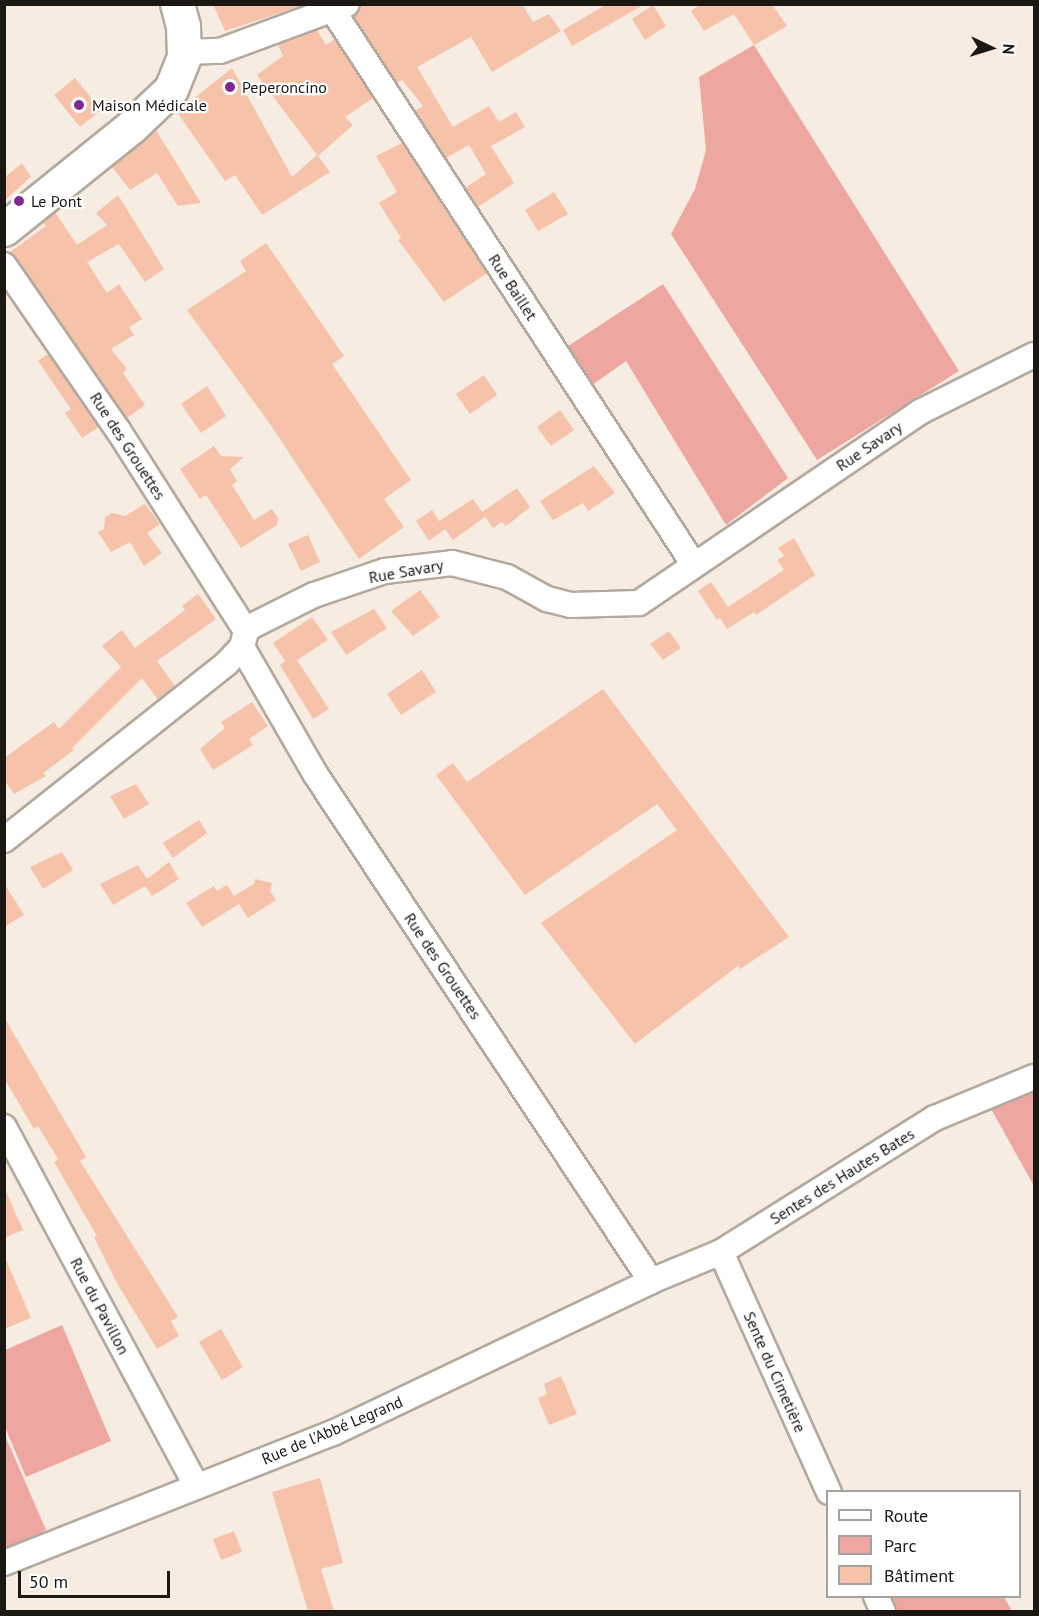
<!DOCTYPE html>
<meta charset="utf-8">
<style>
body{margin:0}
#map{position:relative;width:1039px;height:1616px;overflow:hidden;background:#f7ece1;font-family:"PT Sans",sans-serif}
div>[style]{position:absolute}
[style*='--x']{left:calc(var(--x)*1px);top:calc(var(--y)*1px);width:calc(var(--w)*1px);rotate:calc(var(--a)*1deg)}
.green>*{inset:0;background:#eea7a0}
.building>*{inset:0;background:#f7c2aa}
.roads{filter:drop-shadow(2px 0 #b3a99e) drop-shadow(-2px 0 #b3a99e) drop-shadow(0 2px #b3a99e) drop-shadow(0 -2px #b3a99e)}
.street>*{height:24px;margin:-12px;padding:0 12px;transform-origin:12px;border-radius:12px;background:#fff}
.secondary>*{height:33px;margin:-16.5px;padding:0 16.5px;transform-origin:16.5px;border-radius:16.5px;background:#fff}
.dots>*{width:16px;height:16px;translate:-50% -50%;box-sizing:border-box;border:3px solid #fff;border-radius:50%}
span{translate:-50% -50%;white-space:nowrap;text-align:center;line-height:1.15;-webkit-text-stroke:4.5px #fff;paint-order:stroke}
.poi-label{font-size:16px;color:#1b1713}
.left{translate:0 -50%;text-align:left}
.street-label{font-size:16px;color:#1b1713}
.frame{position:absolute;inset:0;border:6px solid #1b1713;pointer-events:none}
.legend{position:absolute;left:826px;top:1490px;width:195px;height:108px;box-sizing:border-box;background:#fff;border:2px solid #a4a2a1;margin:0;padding:8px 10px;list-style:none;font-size:18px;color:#1b1713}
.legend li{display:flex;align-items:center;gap:12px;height:30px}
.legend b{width:30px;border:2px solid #a4a2a1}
.north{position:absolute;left:961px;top:18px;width:60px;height:60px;-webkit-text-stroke:4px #fff;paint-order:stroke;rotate:94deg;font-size:16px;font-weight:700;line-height:24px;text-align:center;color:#1b1713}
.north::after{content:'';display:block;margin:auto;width:21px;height:27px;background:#1b1713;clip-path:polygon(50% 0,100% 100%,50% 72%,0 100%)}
.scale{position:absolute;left:18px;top:1571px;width:152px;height:27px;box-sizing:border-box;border:3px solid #1b1713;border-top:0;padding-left:8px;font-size:18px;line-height:21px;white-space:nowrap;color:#1b1713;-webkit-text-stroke:4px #fff;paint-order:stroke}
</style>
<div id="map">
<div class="green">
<div style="clip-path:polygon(754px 45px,959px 371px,817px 460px,671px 234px,695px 189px,706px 150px,699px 77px)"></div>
<div style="clip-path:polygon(663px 284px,788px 478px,726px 525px,626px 361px,581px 393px,556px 354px)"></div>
<div style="clip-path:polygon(1034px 1089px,1034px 1186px,990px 1107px)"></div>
<div style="clip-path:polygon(62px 1325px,111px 1441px,26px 1477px,5px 1427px,5px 1350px)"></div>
<div style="clip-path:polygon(4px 1433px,46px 1530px,5px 1554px,4px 1554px)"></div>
<div style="clip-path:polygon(892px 1597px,1004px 1597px,1012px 1611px,898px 1611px)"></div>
</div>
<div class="building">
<div style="clip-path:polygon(213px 4px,298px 4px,298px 7px,225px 31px)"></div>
<div style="clip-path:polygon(361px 4px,522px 4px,533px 22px,549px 14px,561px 31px,492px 72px,471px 37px,417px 67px,453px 127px,489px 106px,499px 122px,516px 112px,525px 127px,491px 146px,514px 183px,478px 207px,465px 188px,486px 174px,469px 145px,446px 158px,415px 111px,423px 106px,402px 80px,397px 83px,354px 16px)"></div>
<div style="clip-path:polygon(607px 4px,645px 4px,572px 46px,563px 30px)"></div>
<div style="clip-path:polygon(701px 4px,772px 4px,787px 26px,754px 45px,734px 14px,704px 31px,691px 11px)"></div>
<div style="clip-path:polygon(653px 5px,666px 26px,645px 40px,632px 19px)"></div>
<div style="clip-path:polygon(317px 30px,326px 45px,335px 39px,373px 98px,345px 117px,353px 125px,318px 156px,330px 172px,262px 215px,235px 175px,225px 181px,177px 112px,232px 68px,292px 177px,317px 155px,257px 75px,283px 56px,278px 45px)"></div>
<div style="clip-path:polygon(75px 78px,101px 110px,80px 127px,54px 95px)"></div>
<div style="clip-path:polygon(156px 130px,201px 203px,178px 206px,157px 173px,130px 190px,112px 167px)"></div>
<div style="clip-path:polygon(402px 143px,487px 273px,444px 302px,398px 240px,401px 238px,379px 203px,397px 192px,376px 156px)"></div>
<div style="clip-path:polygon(22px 163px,31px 177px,4px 201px,4px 178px)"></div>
<div style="clip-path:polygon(554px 192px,568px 214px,538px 231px,525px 210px)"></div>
<div style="clip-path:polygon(118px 195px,164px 269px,145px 282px,119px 244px,87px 262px,107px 293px,119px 284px,142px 319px,129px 327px,134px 335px,111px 349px,127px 369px,123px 373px,145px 405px,127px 418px,10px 252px,46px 226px,43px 222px,55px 212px,77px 245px,107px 225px,96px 213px)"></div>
<div style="clip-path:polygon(266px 243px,344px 356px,332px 364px,411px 480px,384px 499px,404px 527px,359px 559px,270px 424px,187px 310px,246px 271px,240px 261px)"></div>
<div style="clip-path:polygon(48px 354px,99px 427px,82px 438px,65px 413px,71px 409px,38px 361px)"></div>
<div style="clip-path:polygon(484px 375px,497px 395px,470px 414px,456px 394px)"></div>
<div style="clip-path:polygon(207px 386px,226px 416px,201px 433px,181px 404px)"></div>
<div style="clip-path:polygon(560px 410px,574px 430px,551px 446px,537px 427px)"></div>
<div style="clip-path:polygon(214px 446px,221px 456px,244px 457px,230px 469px,237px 481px,232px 485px,254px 520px,272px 509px,278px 518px,277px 525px,241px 548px,206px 495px,200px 499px,180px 469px)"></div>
<div style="clip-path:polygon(594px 466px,615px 493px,588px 511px,583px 503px,553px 520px,540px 501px)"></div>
<div style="clip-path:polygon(517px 488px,530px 507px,506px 526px,502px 522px,493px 528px,485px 517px,453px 540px,440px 522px,445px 529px,429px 541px,416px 521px,432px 510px,439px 521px,473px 499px,482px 512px)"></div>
<div style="clip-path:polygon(145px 504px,160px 524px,147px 533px,162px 553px,144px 566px,130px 542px,111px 552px,98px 532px,104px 529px,105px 517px,112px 513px,125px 516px)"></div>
<div style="clip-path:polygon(308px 535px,320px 562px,301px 571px,288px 544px)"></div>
<div style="clip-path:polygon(794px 538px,815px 575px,756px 615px,754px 612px,727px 629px,720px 618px,717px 620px,698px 591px,711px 582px,728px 607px,784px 570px,777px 560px,784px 556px,778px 548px)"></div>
<div style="clip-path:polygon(420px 590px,440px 617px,413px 636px,391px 611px)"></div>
<div style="clip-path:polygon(198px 594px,216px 619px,157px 661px,175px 686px,158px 700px,142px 678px,72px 748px,74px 750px,43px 773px,46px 776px,14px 794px,4px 780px,4px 758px,54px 722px,59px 729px,121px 667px,102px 646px,122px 630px,135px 648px,185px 610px,182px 606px)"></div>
<div style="clip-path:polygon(374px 609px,387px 628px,346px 655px,331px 632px)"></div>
<div style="clip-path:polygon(312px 617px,328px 640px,297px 660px,329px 709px,313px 719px,280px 665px,285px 661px,273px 643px)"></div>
<div style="clip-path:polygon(669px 631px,681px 648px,663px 660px,650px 644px)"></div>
<div style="clip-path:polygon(422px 670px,436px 692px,401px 715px,387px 694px)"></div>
<div style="clip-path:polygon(603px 689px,789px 937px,740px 969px,738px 966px,635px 1044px,541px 923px,677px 830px,657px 804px,525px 895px,436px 775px,453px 763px,467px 782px)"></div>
<div style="clip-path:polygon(252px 702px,268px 726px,249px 739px,253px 745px,213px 770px,200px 749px,225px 728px,221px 722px)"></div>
<div style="clip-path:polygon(136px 784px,149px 804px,124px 819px,110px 796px)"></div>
<div style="clip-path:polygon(199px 820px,207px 833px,173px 858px,163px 843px)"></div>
<div style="clip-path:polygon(62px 852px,73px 870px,43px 889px,30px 867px)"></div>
<div style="clip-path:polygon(169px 862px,179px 879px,152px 896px,145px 886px,113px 905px,100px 884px,138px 865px,147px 879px)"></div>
<div style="clip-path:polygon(255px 879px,272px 883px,270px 891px,276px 900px,248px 918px,239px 904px,202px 927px,186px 903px,214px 886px,217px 891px,227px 885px,234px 896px,254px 884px)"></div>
<div style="clip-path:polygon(4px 883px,24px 915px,4px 927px)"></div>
<div style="clip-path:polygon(4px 1017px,86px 1157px,80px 1161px,178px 1317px,171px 1321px,179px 1336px,157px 1349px,117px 1283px,94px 1237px,97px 1236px,54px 1162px,58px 1159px,38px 1126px,34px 1129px,4px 1078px)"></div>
<div style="clip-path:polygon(4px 1187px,23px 1230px,4px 1238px)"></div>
<div style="clip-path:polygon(4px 1255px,31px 1318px,4px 1329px)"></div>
<div style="clip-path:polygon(221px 1329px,243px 1367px,222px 1380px,199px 1342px)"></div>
<div style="clip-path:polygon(561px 1376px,577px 1414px,549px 1425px,538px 1398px,547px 1394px,544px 1384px)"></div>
<div style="clip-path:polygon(320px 1478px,343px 1563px,321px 1569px,334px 1611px,308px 1611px,272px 1492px)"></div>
<div style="clip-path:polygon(234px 1531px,242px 1552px,221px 1560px,213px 1539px)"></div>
</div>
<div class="roads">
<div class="street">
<div style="--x:332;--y:9;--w:663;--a:56.93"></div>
<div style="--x:184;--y:52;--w:36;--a:-2"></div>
<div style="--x:220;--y:51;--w:135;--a:-20.3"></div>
<div style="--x:4;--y:265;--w:201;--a:55.4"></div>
<div style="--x:118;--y:430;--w:238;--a:57.5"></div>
<div style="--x:242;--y:647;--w:148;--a:60"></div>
<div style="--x:316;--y:775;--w:607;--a:56.49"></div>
<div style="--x:4;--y:840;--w:283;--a:-38.4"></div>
<div style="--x:226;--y:664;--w:23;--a:-47"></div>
<div style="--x:242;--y:647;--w:16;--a:-76"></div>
<div style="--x:246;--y:631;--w:8;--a:-40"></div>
<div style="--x:252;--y:626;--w:69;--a:-26.6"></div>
<div style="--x:314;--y:595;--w:75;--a:-18.7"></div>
<div style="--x:385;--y:571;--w:67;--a:-6.8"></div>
<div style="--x:452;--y:563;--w:57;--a:14.3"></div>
<div style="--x:507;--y:577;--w:46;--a:28.8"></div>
<div style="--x:547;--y:599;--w:25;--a:14"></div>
<div style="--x:571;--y:605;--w:68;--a:-1.7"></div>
<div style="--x:639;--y:603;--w:340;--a:-34.2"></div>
<div style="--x:920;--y:412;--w:127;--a:-26.6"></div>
<div style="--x:4;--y:1127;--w:406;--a:61.8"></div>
<div style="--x:721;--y:1252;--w:263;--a:65.8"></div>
<div style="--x:4;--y:1563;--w:354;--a:-21.6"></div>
<div style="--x:333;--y:1433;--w:352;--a:-25.5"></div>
<div style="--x:651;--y:1281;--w:76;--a:-22.5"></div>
<div style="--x:721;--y:1252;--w:252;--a:-32.1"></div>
<div style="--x:935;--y:1118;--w:107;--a:-22.5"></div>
<div style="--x:876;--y:1596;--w:17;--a:66"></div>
</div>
<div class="secondary">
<div style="--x:4;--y:229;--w:163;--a:-38.8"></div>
<div style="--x:131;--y:127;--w:55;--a:-43.5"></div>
<div style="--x:171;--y:89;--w:35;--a:-68"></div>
<div style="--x:184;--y:56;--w:30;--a:-92"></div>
<div style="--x:183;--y:26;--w:23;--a:-105"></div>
</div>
</div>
<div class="dots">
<div style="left:230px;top:87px;background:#822793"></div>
<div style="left:79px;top:105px;background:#822793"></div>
<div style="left:19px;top:201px;background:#822793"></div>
</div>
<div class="poi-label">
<span class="left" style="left:242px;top:87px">Peperoncino</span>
<span class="left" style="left:92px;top:105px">Maison Médicale</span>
<span class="left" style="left:31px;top:201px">Le Pont</span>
</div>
<div class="street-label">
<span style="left:513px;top:287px;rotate:57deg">Rue Baillet</span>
<span style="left:128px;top:446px;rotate:57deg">Rue des Grouettes</span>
<span style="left:869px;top:446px;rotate:-34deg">Rue Savary</span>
<span style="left:406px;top:571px;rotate:-10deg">Rue Savary</span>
<span style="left:443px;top:966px;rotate:56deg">Rue des Grouettes</span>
<span style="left:842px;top:1176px;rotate:-32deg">Sentes des Hautes Bates</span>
<span style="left:100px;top:1306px;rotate:62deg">Rue du Pavillon</span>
<span style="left:775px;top:1372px;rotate:66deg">Sente du Cimetière</span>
<span style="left:332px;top:1430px;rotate:-23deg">Rue de l'Abbé Legrand</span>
</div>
<div class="frame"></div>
<ul class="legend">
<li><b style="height:8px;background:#fff"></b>Route</li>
<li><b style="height:16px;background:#eea7a0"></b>Parc</li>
<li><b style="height:16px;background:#f7c2aa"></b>Bâtiment</li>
</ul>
<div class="north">N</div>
<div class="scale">50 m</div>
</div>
